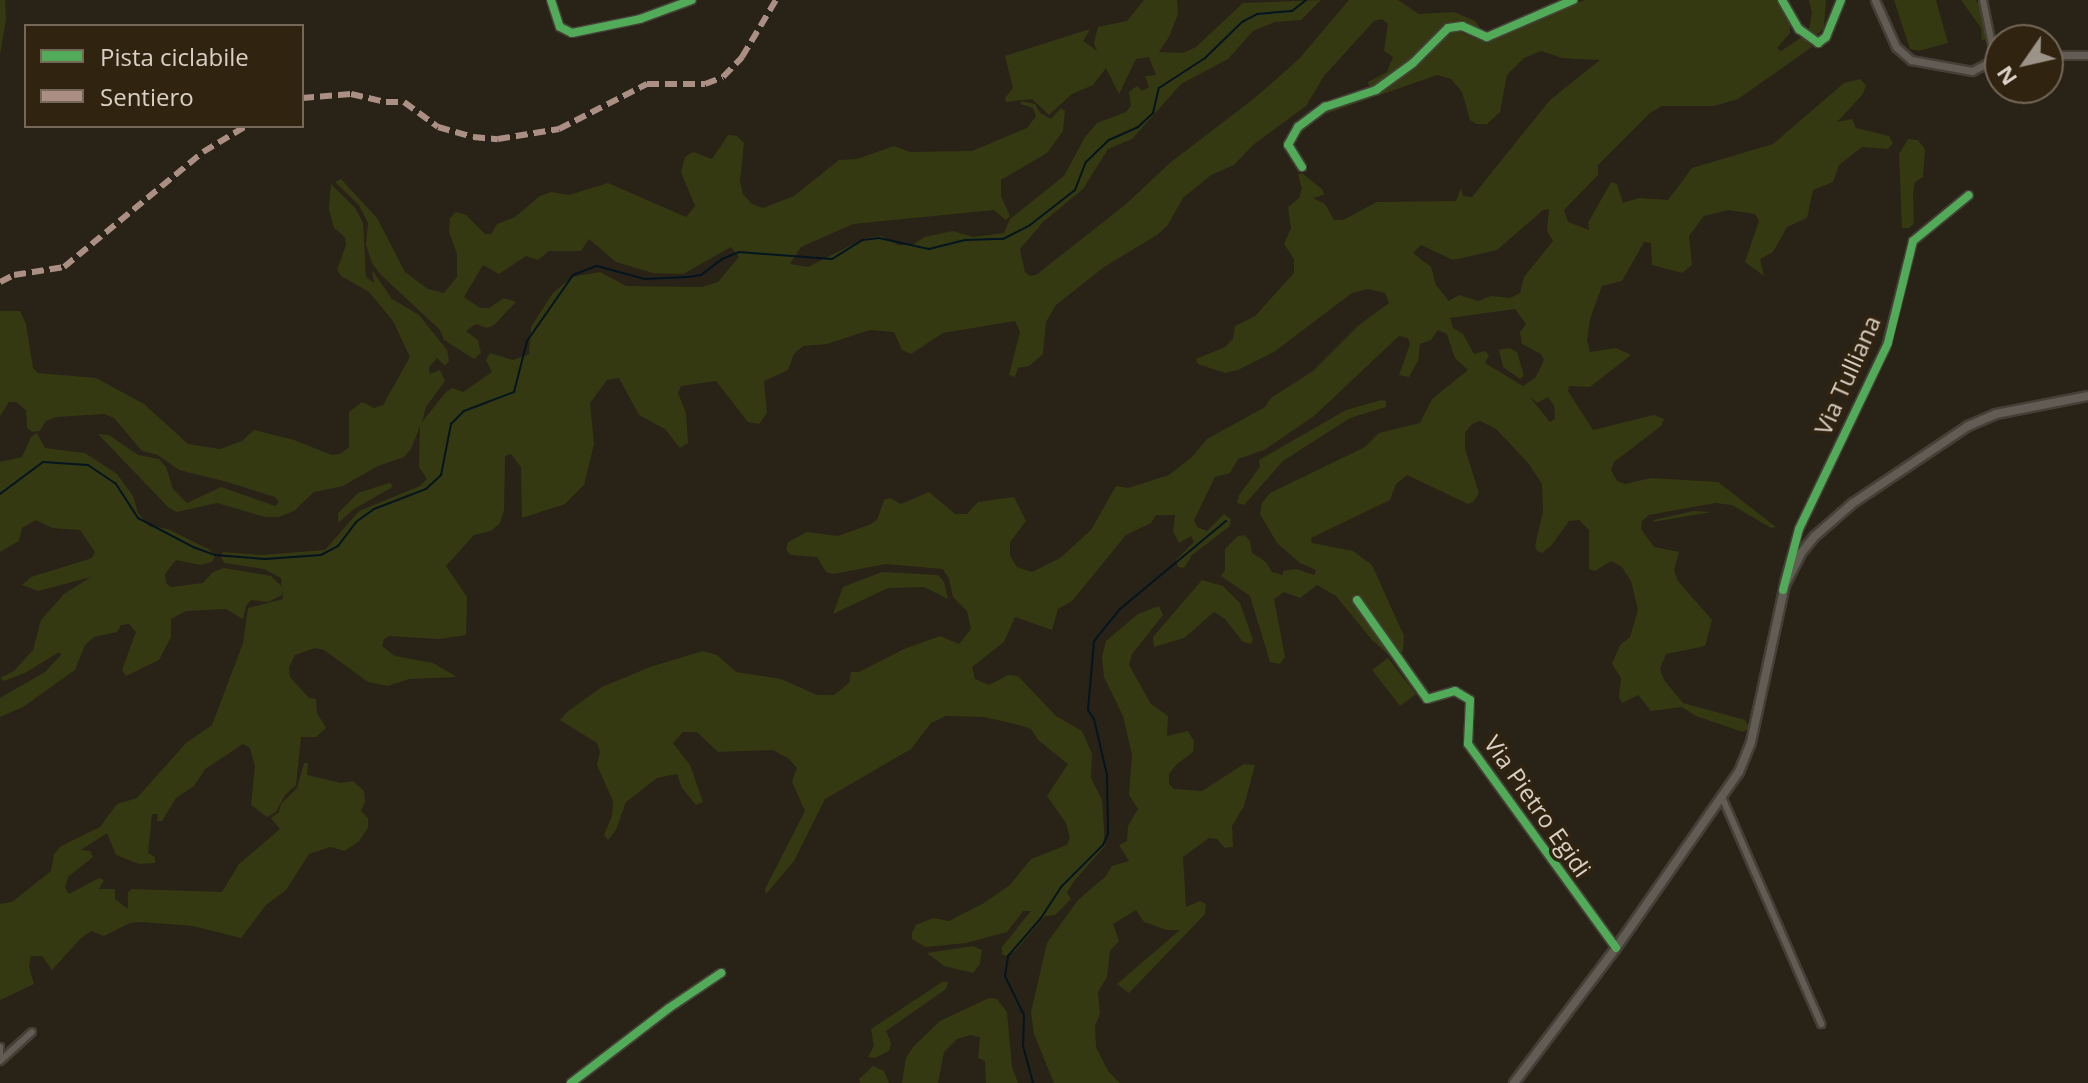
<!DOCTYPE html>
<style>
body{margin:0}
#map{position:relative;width:2088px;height:1083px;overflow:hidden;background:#292217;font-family:"Open Sans",sans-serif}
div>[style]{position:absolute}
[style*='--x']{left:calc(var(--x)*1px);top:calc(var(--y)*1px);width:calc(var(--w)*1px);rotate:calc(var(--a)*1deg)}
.green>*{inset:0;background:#353911}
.stream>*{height:2px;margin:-1px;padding:0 1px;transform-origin:1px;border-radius:1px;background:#041520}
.roads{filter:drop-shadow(2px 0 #453f37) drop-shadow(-2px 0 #453f37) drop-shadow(0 2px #453f37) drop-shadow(0 -2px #453f37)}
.minor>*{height:6px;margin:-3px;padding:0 3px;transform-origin:3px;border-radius:3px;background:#615c54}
.tertiary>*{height:7px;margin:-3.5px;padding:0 3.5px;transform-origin:3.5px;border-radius:3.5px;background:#615c54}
.secondary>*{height:8px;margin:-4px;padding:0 4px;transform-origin:4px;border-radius:4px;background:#615c54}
.quiet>*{height:6px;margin-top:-3px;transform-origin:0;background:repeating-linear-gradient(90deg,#ac8f84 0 12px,transparent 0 18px)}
.cycleway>*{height:8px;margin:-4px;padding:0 4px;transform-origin:4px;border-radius:4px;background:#51ab58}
span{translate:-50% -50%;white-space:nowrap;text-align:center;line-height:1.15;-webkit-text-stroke:7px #302310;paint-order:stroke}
.street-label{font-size:24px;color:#d9d0c5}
.legend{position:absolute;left:24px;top:24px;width:280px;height:104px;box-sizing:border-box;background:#302310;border:2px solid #746858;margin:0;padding:10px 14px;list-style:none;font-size:24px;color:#d9d0c5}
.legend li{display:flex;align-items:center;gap:16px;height:40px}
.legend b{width:40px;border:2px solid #746858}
.north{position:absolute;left:1984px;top:24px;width:80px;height:80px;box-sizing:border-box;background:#302310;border:2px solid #746858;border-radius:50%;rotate:236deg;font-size:22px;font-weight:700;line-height:32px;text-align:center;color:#d9d0c5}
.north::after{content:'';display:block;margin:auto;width:28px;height:36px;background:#9b9388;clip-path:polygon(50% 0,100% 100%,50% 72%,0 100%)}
</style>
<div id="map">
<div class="green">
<div style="clip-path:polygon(0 0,5px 0,6px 19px,0 55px)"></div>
<div style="clip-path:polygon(1144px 0,1177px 0,1178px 14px,1169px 37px,1159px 52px,1183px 53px,1196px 47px,1243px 3px,1321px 0,1301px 20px,1275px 22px,1253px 31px,1228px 59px,1181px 84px,1132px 139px,1108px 149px,1083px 189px,1043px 222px,1020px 249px,1025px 272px,1030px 276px,1036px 275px,1125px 205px,1171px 162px,1256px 97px,1299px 59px,1349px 0,1398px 0,1419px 14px,1454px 12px,1475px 21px,1485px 34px,1451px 24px,1438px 31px,1392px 77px,1370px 90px,1368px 82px,1387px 72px,1393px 57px,1384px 51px,1388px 24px,1382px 19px,1374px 21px,1324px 76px,1306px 106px,1253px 145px,1234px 165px,1211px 175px,1183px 198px,1167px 226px,1157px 235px,1104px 267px,1056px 305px,1046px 322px,1043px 354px,1029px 366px,1018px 368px,1015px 377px,1009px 375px,1020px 332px,1015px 321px,943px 333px,911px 354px,902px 350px,894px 332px,870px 330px,827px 344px,803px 346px,794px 354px,788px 370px,764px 381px,767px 413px,759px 424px,748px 422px,716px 381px,681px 386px,678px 393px,686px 413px,688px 443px,680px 448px,665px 429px,639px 415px,619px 378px,607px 380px,590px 403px,594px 444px,584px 485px,565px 504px,522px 518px,521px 467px,511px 454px,505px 456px,504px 510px,500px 523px,491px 531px,474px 535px,446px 566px,467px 597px,466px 635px,440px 639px,389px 636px,384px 639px,382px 646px,395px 656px,433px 663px,457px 677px,409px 679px,388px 686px,368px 682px,324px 650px,315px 648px,295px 655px,289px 667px,290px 677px,309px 698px,316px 699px,317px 713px,326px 728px,316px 737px,301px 737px,296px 785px,285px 795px,276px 812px,267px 817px,251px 805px,255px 766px,250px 748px,243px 744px,205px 769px,194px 786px,176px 798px,162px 821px,157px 821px,158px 814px,152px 814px,148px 853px,155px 857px,155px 863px,139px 864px,116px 855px,107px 833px,81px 850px,90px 851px,93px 857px,68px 877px,65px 888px,69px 894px,99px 878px,104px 880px,99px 889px,115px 889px,115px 899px,128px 909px,128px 892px,132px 889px,222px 892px,239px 864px,280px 829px,271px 818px,279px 812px,281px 804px,297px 788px,304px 763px,308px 763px,307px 775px,341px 783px,353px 781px,364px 791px,365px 802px,361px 811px,368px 818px,368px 828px,359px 841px,345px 851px,330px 847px,309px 854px,286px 890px,266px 905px,241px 938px,193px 926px,141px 922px,130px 923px,104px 936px,91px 931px,80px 939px,52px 970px,42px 956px,31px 956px,29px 967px,34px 984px,0 1000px,0 904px,12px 902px,51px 871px,54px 854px,61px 846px,100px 827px,117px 804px,137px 798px,186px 743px,212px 725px,243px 643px,248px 608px,283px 599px,281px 578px,264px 569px,224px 563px,221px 557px,223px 552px,261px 555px,325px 550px,359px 511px,420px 486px,427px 479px,419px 467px,420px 426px,411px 449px,404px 457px,378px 466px,343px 486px,314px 492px,294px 511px,279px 517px,265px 517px,217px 503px,177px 512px,169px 508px,98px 434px,109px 435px,138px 455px,159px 459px,166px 467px,173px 489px,187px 503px,221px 487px,275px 506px,279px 502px,275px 497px,227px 482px,179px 470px,158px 455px,142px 451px,114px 418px,104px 414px,56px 417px,46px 421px,40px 431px,32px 432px,27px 428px,26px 410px,16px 402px,9px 402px,0 416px,0 311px,20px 311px,26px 324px,33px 368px,38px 373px,96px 378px,144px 404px,188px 444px,220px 449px,242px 441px,254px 430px,294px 440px,332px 455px,340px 454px,349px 447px,349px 412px,362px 402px,374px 408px,383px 405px,410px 357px,393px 321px,369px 292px,341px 276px,337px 270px,346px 245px,345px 237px,334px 228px,329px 210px,331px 184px,356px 209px,363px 223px,366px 277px,374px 283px,372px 270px,392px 299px,419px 315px,447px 350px,449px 361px,445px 366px,437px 358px,429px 367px,430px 374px,440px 370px,445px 381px,426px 407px,422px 422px,446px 392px,453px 388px,463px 392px,492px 372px,486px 360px,490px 353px,513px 360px,529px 354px,531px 327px,553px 293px,572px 277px,600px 272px,626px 286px,702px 287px,718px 282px,739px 257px,731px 247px,683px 274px,653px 273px,616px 262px,589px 239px,581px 251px,549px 251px,538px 260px,526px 256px,499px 274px,483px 265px,464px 297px,480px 308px,489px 308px,504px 298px,516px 302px,494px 325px,487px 328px,476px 324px,466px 331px,478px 340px,481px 353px,474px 359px,444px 340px,440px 330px,380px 274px,372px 263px,366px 245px,368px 223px,359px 205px,335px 182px,341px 179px,377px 218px,405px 272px,428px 289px,444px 293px,457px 277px,457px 254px,449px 232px,450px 218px,456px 212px,466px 215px,485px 234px,491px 234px,497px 224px,515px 217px,540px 196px,551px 192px,569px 195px,608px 183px,686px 217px,695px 206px,681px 172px,685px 157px,693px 152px,712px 159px,728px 135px,737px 136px,744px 143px,740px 181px,743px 194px,752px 204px,763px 208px,794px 196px,839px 160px,857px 159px,894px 146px,910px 152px,972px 151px,1027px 128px,1036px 116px,1033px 108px,1020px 104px,1021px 101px,1035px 104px,1040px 113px,1051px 119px,1061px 108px,1065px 111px,1063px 131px,1047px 153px,1001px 180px,1001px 196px,1010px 216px,1006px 220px,994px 210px,853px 224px,801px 247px,790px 264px,808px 267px,865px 238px,881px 236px,898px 245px,912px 245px,925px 237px,953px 231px,973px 237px,1004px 233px,1010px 219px,1064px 176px,1085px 137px,1097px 123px,1126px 112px,1131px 106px,1129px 92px,1137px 86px,1142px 91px,1149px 87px,1145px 76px,1156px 75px,1149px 57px,1136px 59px,1119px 94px,1106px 68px,1093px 85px,1072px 94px,1049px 115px,1032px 99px,1006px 102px,1005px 98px,1013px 88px,1005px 56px,1090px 29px,1083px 41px,1097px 51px,1094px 43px,1098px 27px,1127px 21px)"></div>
<div style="clip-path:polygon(evenodd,1585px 0,1780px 0,1790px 18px,1790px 33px,1777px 48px,1781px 51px,1802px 37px,1812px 47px,1738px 99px,1714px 106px,1662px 106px,1650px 113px,1598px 165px,1598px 175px,1564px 210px,1568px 222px,1589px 230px,1588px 223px,1611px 182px,1617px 184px,1623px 203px,1639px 198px,1668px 200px,1692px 168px,1773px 144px,1844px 83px,1860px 79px,1866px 85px,1863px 94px,1837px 122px,1852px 119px,1856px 128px,1889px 136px,1893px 143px,1888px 149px,1862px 147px,1839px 165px,1833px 182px,1813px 190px,1807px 218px,1787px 227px,1773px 252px,1760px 259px,1764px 276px,1745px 262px,1759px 221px,1755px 214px,1728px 210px,1704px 216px,1689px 236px,1692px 265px,1682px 273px,1652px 265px,1651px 243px,1644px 242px,1622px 281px,1602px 286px,1590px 319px,1587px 340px,1590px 352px,1616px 348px,1631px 355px,1590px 387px,1569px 386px,1568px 391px,1593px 430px,1654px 415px,1664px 419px,1661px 426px,1614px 462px,1611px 470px,1617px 481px,1625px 484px,1651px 478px,1718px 482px,1776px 527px,1771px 528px,1732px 505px,1715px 503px,1649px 515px,1642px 521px,1641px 529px,1654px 547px,1679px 552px,1674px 570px,1678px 581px,1712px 620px,1705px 646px,1666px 654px,1660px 669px,1664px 680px,1683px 703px,1745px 720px,1749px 727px,1746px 730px,1743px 732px,1696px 716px,1682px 707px,1651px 711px,1638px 695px,1622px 703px,1619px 698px,1621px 678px,1612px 664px,1620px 645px,1630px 637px,1638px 610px,1631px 581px,1622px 567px,1611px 561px,1595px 571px,1589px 569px,1589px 530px,1579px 520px,1569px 521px,1551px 546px,1542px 553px,1537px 551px,1535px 546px,1543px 511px,1542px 484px,1529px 464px,1496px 429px,1480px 421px,1472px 424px,1465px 433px,1465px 449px,1479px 493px,1474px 501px,1468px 504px,1407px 475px,1396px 484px,1390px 500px,1311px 538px,1312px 543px,1353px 551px,1372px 565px,1404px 636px,1403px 651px,1391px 657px,1372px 640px,1336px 596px,1317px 585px,1300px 598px,1284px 592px,1274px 599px,1285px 657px,1280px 664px,1270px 662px,1250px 596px,1221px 576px,1225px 570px,1225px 549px,1238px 536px,1245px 535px,1250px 541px,1252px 553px,1266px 562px,1272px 572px,1283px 575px,1283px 571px,1296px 569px,1314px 575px,1316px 570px,1300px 563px,1277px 543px,1260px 514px,1262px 503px,1270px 493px,1365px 447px,1379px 433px,1420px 423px,1432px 399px,1468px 370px,1455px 358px,1447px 334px,1438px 330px,1431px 340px,1420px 344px,1418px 361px,1409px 377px,1399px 375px,1410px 344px,1408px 338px,1399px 336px,1314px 416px,1264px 450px,1238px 459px,1230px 473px,1215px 477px,1194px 520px,1197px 527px,1207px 531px,1224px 514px,1231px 519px,1230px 526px,1192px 555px,1184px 568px,1178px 567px,1176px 560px,1194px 542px,1191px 536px,1179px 543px,1173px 531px,1175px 515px,1156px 515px,1151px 523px,1126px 535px,1072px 601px,1058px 609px,1052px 630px,1015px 617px,1004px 642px,972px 667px,975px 679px,989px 685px,1008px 675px,1018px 676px,1056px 716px,1082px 731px,1092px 754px,1091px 778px,1102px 800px,1105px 846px,1074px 881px,1067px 893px,1071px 899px,1055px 915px,1045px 916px,1015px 951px,1007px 956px,1002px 954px,1002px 947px,1031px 911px,1023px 911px,1007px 932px,966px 943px,925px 947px,912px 939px,912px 933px,916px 925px,933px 918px,949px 921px,984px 903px,1010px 885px,1031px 859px,1067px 845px,1070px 838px,1066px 823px,1047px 796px,1068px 764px,1038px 740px,1031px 729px,1019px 725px,984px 717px,946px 716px,931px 723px,911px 749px,825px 799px,794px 861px,766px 894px,765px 889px,805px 811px,792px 782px,797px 768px,789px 759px,773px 750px,718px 752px,697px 732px,683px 732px,673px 743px,690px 765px,703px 802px,696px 805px,682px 788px,677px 774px,657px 778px,626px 802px,616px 830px,608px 840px,604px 835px,612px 816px,613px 801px,597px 765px,600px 752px,597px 743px,560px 720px,567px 712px,602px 687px,650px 667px,703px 651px,717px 655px,736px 672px,781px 679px,817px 695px,834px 695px,849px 683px,851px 672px,859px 672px,904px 649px,940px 636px,959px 644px,971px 629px,967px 611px,953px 597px,949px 579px,943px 569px,886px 564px,833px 574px,826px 572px,817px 557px,791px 555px,786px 550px,788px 542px,807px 532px,838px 536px,871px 524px,877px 520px,884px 500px,890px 498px,901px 504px,929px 492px,955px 514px,967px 514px,978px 502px,1014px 497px,1026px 521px,1010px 542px,1010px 556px,1017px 567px,1032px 572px,1060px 558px,1091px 530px,1116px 486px,1128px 488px,1169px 475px,1192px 457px,1207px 439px,1265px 407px,1271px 398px,1313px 371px,1359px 325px,1389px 303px,1385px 293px,1368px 289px,1352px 293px,1274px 352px,1238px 370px,1225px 373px,1198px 364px,1196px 359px,1225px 347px,1233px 339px,1235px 326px,1255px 316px,1294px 273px,1294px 259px,1284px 244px,1291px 228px,1288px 207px,1299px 198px,1302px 189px,1298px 174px,1302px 173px,1323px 190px,1324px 195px,1313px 198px,1325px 204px,1334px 220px,1343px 220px,1377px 202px,1456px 201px,1461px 188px,1463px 196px,1472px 197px,1550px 100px,1600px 60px,1562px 58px,1541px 51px,1524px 58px,1507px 75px,1500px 112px,1487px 124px,1476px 124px,1470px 120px,1462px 92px,1451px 79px,1437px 75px,1317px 117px,1292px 142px,1301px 161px,1291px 151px,1292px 135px,1323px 110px,1376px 92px,1452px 29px,1486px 42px,1585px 0,1549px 209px,1547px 231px,1553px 241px,1524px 277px,1520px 293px,1510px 298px,1491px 296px,1478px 301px,1459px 295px,1449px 301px,1436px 285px,1431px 267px,1413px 253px,1421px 245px,1453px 260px,1497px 250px,1543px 210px,1549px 209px,1585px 0,1515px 309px,1526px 324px,1520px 332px,1522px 344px,1541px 354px,1544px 360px,1536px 377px,1523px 386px,1485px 363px,1489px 355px,1485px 351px,1474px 354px,1463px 334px,1453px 328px,1450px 318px,1515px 309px,1585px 0,1529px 396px,1537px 403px,1548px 397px,1554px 406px,1555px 419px,1550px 422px,1529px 396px)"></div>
<div style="clip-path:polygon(1809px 0,1826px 0,1824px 28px,1815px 37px,1808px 34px,1812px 13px)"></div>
<div style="clip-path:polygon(1894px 0,1936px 0,1948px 43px,1919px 51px,1910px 49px)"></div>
<div style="clip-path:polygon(1961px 0,1976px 0,1990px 29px,1990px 36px,1982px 41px,1981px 28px)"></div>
<div style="clip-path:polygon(1908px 139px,1918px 140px,1925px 149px,1923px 177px,1915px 182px,1913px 193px,1914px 223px,1909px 228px,1902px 228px,1899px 154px)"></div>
<div style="clip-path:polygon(1509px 348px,1517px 352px,1524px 376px,1520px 379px,1503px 367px,1499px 350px)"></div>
<div style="clip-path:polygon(1381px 400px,1386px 401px,1386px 407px,1350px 418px,1283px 461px,1244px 505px,1237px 503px,1239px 495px,1260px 467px,1259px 460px,1346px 410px)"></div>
<div style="clip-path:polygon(37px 433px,45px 448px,85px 453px,117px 474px,133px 496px,138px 513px,149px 526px,168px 529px,210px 550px,215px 556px,212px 562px,200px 565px,176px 560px,165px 574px,166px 583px,171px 587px,203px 583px,213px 572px,224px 568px,271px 576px,282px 587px,282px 595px,268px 602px,251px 600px,246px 606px,243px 619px,226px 609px,186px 611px,171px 619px,171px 637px,159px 660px,126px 676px,122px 670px,136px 632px,129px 624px,121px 625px,117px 632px,94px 637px,85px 645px,75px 670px,23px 707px,0 717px,0 698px,45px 672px,61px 655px,59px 652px,25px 673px,4px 681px,0 678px,14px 671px,33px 650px,41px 620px,64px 594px,91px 577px,38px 591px,22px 585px,31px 577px,92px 558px,95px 552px,80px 530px,52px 528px,36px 520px,22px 528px,19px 541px,0 552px,0 462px,22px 457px,31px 437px)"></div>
<div style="clip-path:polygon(389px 483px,393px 485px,391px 488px,354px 509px,338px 523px,338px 513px,358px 493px)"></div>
<div style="clip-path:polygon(1693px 511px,1711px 512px,1653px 522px,1654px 520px)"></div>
<div style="clip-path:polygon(882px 572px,938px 575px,944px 582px,948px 599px,924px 587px,888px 588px,833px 614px,843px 587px)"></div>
<div style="clip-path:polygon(1202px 580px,1223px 586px,1240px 603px,1253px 640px,1251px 644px,1243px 642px,1225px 619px,1214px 612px,1184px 638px,1154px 647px,1153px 637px)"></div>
<div style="clip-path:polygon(1159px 606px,1163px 615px,1132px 654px,1129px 665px,1151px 704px,1168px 716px,1167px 736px,1188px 731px,1194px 741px,1193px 752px,1176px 765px,1169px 774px,1169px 784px,1174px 789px,1202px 791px,1244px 764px,1255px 765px,1244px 806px,1232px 826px,1233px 847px,1225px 848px,1217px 839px,1209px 838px,1183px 857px,1186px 907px,1200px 901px,1206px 904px,1205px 914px,1129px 993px,1117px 984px,1180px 930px,1167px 930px,1144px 922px,1136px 910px,1113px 924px,1119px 941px,1110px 951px,1107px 977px,1098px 992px,1100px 1013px,1095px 1026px,1096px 1047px,1108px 1071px,1120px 1083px,1054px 1083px,1034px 1034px,1031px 1012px,1047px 943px,1078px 900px,1106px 876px,1112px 866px,1129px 861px,1119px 845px,1127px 841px,1128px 826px,1138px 809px,1129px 795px,1132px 755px,1123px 716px,1104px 677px,1102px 657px,1106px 641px,1138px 614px)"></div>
<div style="clip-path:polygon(1388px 658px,1416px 694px,1400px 706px,1372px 670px)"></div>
<div style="clip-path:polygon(973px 946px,982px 950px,980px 964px,973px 973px,944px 966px,927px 953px)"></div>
<div style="clip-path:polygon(942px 982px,948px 982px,946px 989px,886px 1031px,891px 1043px,889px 1051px,875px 1058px,868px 1057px,874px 1046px,871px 1029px)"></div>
<div style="clip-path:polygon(989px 998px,997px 999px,1007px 1012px,1012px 1067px,1018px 1083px,986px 1083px,985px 1061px,978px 1058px,980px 1037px,971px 1035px,957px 1039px,944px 1052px,938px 1083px,902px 1083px,906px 1058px,913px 1047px,940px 1021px)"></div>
<div style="clip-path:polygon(873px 1066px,884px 1071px,889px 1083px,860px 1083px,859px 1079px)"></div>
</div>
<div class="stream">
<div style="--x:0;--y:494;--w:54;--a:-36.7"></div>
<div style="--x:43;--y:462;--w:45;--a:3.8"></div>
<div style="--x:88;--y:465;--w:34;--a:34"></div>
<div style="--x:116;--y:484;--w:40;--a:57.1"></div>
<div style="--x:138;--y:518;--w:62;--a:27.8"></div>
<div style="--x:193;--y:547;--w:23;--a:20"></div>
<div style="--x:215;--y:555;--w:50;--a:4.6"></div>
<div style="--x:265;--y:559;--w:56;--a:-4.1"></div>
<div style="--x:321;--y:555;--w:19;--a:-28"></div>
<div style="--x:338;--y:546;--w:30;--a:-53"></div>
<div style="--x:356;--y:522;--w:22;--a:-36"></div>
<div style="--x:374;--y:509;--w:56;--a:-21"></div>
<div style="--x:426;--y:489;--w:21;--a:-43"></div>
<div style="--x:441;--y:475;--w:52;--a:-78.9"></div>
<div style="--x:451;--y:424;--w:18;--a:-45"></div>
<div style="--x:464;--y:411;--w:53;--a:-20.8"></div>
<div style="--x:514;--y:392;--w:53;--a:-75.7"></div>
<div style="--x:527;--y:341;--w:80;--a:-55.1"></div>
<div style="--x:573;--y:275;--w:26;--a:-21"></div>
<div style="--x:597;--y:266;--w:50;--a:15.2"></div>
<div style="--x:645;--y:279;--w:43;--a:-2.7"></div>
<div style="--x:688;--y:277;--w:13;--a:-9"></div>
<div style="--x:701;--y:275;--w:26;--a:-37"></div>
<div style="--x:722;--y:259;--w:18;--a:-22"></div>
<div style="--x:739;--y:252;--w:93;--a:4.3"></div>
<div style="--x:832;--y:259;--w:36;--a:-32"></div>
<div style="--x:862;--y:240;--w:17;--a:-7"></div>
<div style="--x:879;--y:238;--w:51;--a:12.4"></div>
<div style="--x:929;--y:249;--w:38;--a:-14"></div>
<div style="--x:966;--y:240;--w:37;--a:-2"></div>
<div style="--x:1003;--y:239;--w:30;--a:-27"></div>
<div style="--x:1030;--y:225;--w:57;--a:-37.9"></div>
<div style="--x:1075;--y:190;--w:30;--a:-69"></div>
<div style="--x:1086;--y:162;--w:32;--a:-44"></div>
<div style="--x:1109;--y:140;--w:32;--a:-24"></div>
<div style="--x:1138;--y:127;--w:21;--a:-43"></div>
<div style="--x:1153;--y:113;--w:26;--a:-77"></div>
<div style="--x:1159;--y:88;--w:55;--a:-33.1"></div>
<div style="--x:1205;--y:58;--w:52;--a:-44.2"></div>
<div style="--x:1242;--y:22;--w:17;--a:-28"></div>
<div style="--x:1257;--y:14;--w:35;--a:-5"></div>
<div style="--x:1292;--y:11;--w:18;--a:-38"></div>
<div style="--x:1033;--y:1083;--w:39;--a:-105"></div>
<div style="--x:1023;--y:1045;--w:30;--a:-88"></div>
<div style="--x:1024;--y:1015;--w:43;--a:-116"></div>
<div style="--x:1005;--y:976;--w:20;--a:-81"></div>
<div style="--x:1008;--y:956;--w:50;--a:-49"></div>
<div style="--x:1041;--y:918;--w:37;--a:-57"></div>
<div style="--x:1061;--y:887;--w:59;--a:-45"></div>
<div style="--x:1103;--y:845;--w:13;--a:-67"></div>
<div style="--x:1108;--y:833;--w:58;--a:-91"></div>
<div style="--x:1107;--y:775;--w:57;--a:-103.1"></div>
<div style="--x:1094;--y:719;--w:11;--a:-124"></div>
<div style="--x:1088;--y:710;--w:69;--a:-85"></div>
<div style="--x:1094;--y:641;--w:41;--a:-50.9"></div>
<div style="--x:1120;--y:609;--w:138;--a:-39.7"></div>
</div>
<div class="roads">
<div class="minor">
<div style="--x:551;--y:0;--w:28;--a:72"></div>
<div style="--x:560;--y:27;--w:13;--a:27"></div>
<div style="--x:572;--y:33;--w:69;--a:-11.6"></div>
<div style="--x:640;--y:19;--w:55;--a:-20.1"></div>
<div style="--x:1782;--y:0;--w:34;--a:60"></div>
<div style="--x:1799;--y:29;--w:24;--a:36"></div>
<div style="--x:1818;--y:43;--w:10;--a:-37"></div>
<div style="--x:1826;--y:37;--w:40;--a:-68"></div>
<div style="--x:1983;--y:0;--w:60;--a:78.5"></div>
<div style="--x:1302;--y:167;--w:26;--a:-122"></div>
<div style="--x:1288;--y:145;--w:21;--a:-61"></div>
<div style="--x:1298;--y:127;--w:34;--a:-37"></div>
<div style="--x:1325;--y:107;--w:54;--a:-18.4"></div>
<div style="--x:1376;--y:90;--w:46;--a:-36.1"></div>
<div style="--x:1413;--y:63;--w:49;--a:-45"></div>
<div style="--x:1448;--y:28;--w:14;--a:-8"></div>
<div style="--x:1462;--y:26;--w:27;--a:24"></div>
<div style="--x:1487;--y:37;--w:94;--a:-23.3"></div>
<div style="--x:1784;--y:583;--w:56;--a:-74.5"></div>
<div style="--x:1799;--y:529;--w:202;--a:-64.5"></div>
<div style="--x:1886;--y:347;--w:109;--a:-75.7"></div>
<div style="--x:1913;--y:241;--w:72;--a:-39.4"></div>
<div style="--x:1357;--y:600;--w:121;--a:54.7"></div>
<div style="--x:1427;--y:699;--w:29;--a:-16"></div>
<div style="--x:1455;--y:691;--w:17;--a:31"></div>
<div style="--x:1470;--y:700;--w:44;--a:92.6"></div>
<div style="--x:1468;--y:744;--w:252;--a:54"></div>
<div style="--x:1722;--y:797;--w:248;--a:66.4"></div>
<div style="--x:0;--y:1047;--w:11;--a:90"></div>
<div style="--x:0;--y:1061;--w:43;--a:-42.2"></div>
<div style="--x:571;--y:1083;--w:123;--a:-37.4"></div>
<div style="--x:669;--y:1008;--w:63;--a:-33.9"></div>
</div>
<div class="tertiary">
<div style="--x:1875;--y:0;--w:51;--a:65.9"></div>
<div style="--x:1896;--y:47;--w:20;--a:41"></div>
<div style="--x:1911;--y:60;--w:62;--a:10.2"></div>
<div style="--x:1972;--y:71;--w:31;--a:-27"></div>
<div style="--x:2048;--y:55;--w:40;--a:0"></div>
</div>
<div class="secondary">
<div style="--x:1514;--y:1083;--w:169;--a:-52.9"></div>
<div style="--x:1616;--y:948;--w:215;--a:-55.1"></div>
<div style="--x:1739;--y:772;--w:32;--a:-68"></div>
<div style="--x:1751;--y:742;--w:161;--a:-77.8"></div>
<div style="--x:1785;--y:585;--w:36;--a:-63"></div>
<div style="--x:1801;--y:553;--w:22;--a:-51"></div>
<div style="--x:1815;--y:536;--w:50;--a:-41"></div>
<div style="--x:1853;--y:503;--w:138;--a:-33.8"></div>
<div style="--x:1968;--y:426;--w:30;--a:-23"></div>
<div style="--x:1996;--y:414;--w:94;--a:-11.1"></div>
</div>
</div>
<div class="quiet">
<div style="--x:302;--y:98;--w:49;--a:-4.7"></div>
<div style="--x:351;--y:94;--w:36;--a:13"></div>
<div style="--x:386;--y:102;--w:18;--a:0"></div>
<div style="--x:404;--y:102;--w:42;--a:36.3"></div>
<div style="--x:438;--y:127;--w:36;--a:16"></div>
<div style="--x:473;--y:137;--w:25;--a:5"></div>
<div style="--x:498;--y:139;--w:62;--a:-9.3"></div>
<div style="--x:559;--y:129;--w:99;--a:-27.1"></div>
<div style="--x:647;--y:84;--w:58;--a:0"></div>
<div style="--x:705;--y:84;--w:19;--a:-21"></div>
<div style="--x:723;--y:77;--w:28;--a:-46"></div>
<div style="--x:742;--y:57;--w:66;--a:-59.2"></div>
<div style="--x:0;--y:282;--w:16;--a:-27"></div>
<div style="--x:14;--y:275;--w:51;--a:-9.1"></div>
<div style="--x:64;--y:267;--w:180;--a:-39.6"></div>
<div style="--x:203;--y:152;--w:50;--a:-31.2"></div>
</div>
<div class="cycleway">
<div style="--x:551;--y:0;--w:28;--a:72"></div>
<div style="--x:560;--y:27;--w:13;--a:27"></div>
<div style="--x:572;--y:33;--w:69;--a:-11.6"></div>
<div style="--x:640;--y:19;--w:55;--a:-20.1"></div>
<div style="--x:1782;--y:0;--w:34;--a:60"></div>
<div style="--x:1799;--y:29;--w:24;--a:36"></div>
<div style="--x:1818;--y:43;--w:10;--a:-37"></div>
<div style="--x:1826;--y:37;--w:40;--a:-68"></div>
<div style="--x:1302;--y:167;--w:26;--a:-122"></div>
<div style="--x:1288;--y:145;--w:21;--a:-61"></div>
<div style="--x:1298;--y:127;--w:34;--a:-37"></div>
<div style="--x:1325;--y:107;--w:54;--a:-18.4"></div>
<div style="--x:1376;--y:90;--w:46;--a:-36.1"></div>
<div style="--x:1413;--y:63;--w:49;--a:-45"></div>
<div style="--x:1448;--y:28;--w:14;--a:-8"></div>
<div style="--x:1462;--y:26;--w:27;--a:24"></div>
<div style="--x:1487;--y:37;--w:94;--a:-23.3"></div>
<div style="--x:1783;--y:590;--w:63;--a:-75.3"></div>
<div style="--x:1799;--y:529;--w:206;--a:-64.4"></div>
<div style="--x:1888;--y:343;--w:105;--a:-76.2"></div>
<div style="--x:1913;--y:241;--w:72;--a:-39.4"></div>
<div style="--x:1357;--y:600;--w:121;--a:54.7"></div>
<div style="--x:1427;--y:699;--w:29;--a:-16"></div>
<div style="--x:1455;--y:691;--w:17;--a:31"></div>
<div style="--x:1470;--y:700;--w:44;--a:92.6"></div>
<div style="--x:1468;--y:744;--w:252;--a:54"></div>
<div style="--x:571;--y:1083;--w:123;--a:-37.4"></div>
<div style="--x:669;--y:1008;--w:63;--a:-33.9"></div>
</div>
<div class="street-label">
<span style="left:1847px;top:375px;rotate:-66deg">Via Tulliana</span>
<span style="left:1538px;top:806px;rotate:55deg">Via Pietro Egidi</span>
</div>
<ul class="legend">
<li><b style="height:10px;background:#51ab58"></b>Pista ciclabile</li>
<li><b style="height:10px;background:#ac8f84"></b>Sentiero</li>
</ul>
<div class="north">N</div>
</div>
